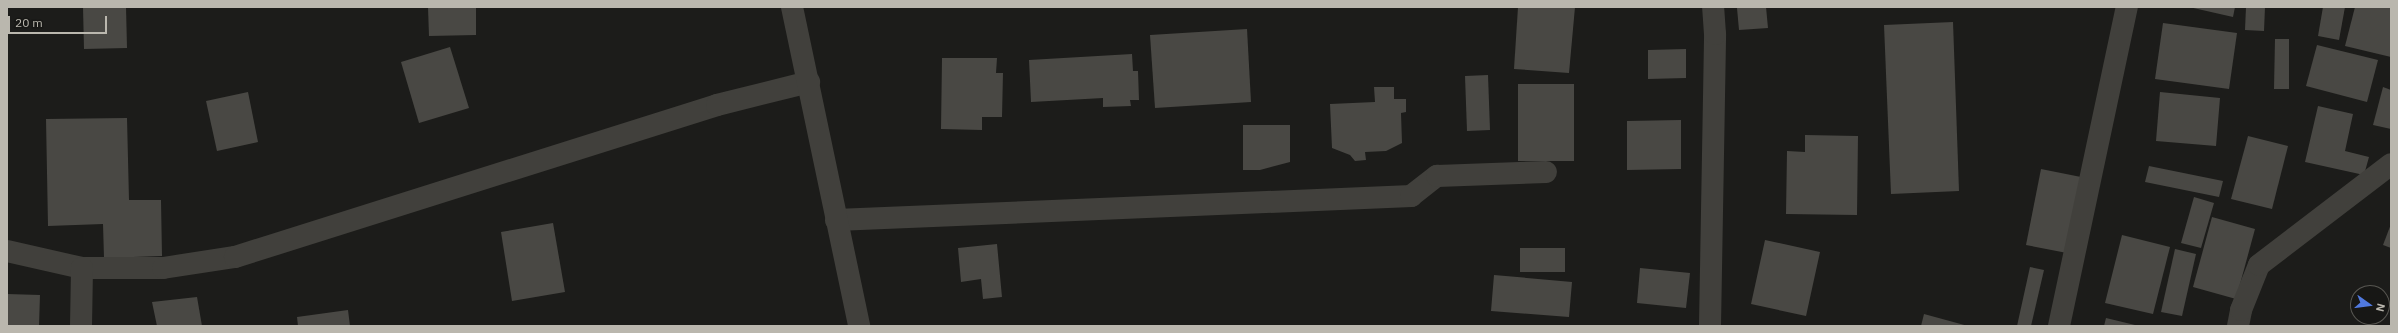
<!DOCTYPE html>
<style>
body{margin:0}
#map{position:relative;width:2398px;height:333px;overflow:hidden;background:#1c1c1a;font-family:"IBM Plex Sans",sans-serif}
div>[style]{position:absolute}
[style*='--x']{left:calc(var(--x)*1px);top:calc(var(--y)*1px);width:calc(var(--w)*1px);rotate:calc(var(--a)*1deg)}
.building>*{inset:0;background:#494844}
.minor>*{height:22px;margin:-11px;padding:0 11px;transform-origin:11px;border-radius:11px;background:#41403c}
.tertiary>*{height:22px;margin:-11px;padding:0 11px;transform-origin:11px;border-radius:11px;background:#41403c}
span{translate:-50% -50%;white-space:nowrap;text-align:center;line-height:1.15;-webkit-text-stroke:3.5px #171715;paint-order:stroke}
.frame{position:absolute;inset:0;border:8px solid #bab7ae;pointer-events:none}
.north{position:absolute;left:2350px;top:285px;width:40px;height:40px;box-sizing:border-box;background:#171715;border:1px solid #585752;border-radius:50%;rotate:104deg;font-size:11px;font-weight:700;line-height:16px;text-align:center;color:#bab7ae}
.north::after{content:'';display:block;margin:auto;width:14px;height:18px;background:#5079df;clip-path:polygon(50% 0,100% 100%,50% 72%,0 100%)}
.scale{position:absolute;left:8px;top:16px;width:99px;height:18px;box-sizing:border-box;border:2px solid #bab7ae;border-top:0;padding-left:5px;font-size:12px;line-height:14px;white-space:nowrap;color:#bab7ae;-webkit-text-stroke:3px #171715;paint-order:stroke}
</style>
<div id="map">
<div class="building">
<div style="clip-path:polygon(83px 7px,126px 7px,127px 48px,84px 49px)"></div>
<div style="clip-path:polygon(428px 7px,476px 7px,476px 35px,429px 36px)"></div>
<div style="clip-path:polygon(1518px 7px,1575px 7px,1569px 73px,1514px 69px)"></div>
<div style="clip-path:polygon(1766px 7px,1768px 28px,1739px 30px,1737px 8px)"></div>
<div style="clip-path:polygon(2189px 7px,2235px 7px,2233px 17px)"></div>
<div style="clip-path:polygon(2246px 7px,2265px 7px,2264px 31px,2245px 30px)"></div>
<div style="clip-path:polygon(2323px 7px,2345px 7px,2339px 40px,2318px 36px)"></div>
<div style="clip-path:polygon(2355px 7px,2391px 7px,2391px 57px,2345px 46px)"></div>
<div style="clip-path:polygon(1953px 22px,1959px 191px,1891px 194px,1884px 25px)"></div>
<div style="clip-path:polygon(2163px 23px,2237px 33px,2229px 89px,2155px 79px)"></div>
<div style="clip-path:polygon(1247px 29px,1251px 102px,1155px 108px,1150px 35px)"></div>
<div style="clip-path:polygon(2275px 39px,2289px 39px,2289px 89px,2274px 89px)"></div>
<div style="clip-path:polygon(2317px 45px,2378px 60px,2367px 102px,2306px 86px)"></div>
<div style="clip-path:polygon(450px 47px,469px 108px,419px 123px,401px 62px)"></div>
<div style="clip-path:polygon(1686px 49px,1686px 78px,1648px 79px,1648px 50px)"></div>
<div style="clip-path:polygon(1132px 54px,1133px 71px,1138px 71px,1139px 100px,1130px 100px,1131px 106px,1103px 107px,1103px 98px,1031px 102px,1029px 60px)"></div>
<div style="clip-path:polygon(942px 58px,997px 58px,996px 73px,1003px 73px,1002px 117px,982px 117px,982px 130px,941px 129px)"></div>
<div style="clip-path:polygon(1488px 75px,1490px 130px,1467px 131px,1465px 76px)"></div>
<div style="clip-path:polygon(1518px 84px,1574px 84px,1574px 161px,1518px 161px)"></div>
<div style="clip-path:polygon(1374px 87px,1394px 87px,1394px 99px,1406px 99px,1406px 112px,1401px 113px,1402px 143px,1386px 151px,1365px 152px,1366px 160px,1355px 161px,1350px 155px,1332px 148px,1330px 104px,1375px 102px)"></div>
<div style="clip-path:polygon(2383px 87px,2391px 90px,2391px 129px,2373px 125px)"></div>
<div style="clip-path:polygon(248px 92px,258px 142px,217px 151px,206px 101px)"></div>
<div style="clip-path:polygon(2160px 92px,2220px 98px,2216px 146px,2156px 141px)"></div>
<div style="clip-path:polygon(2318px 106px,2353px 114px,2345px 151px,2369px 157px,2364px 175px,2305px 162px)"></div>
<div style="clip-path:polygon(127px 118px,129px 200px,161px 200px,162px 256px,104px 258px,103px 224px,48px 226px,46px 119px)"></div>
<div style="clip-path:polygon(1681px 120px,1681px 169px,1627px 170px,1627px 121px)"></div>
<div style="clip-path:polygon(1243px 125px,1290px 125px,1290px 162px,1260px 170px,1243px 170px)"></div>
<div style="clip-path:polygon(1805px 135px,1858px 136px,1857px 215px,1786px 214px,1787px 151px,1805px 152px)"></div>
<div style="clip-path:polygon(2248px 136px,2288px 146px,2272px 209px,2231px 199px)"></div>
<div style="clip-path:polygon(2149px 166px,2223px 181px,2219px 197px,2145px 182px)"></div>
<div style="clip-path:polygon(2041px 169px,2081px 177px,2067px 253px,2026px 245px)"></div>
<div style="clip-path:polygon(2194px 197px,2214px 203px,2201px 248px,2181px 243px)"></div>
<div style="clip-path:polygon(2212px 217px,2255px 229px,2236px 299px,2193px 287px)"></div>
<div style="clip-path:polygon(553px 223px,565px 292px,512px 301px,501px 232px)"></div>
<div style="clip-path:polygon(2391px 224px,2391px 248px,2383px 245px)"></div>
<div style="clip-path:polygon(2122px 235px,2170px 247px,2153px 314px,2105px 303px)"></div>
<div style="clip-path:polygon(1765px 240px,1820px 252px,1806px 316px,1751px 304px)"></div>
<div style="clip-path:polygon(997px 244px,1002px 297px,983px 299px,981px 279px,961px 282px,958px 248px)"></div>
<div style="clip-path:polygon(1520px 248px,1565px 248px,1565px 272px,1520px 272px)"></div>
<div style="clip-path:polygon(2175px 249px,2196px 254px,2182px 316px,2161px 312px)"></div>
<div style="clip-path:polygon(2030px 267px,2044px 270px,2031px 326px,2017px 326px)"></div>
<div style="clip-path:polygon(1640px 268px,1690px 273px,1686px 308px,1637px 303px)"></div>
<div style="clip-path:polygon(1494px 275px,1572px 282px,1569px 317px,1491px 311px)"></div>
<div style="clip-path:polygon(7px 294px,40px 295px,39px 326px,7px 326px)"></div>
<div style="clip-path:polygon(197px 297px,202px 326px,157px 326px,152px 302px)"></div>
<div style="clip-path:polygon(348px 310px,350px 326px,298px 326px,297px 317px)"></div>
<div style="clip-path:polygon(1924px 314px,1968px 326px,1921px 326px)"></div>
<div style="clip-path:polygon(2106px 318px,2135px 325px,2134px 326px,2104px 326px)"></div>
</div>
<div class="minor">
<div style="--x:836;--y:220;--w:576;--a:-2.39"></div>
<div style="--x:1411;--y:196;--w:33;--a:-38"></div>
<div style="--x:1437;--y:176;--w:109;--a:-2.1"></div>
<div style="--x:7;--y:251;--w:77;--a:12.8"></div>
<div style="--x:82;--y:268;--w:81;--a:0"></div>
<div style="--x:163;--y:268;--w:73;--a:-8.7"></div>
<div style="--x:235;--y:257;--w:505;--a:-17.5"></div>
<div style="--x:717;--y:105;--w:95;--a:-14"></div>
<div style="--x:81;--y:326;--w:58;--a:-89"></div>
<div style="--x:1710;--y:326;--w:292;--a:-89"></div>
<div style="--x:1715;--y:34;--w:27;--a:-94"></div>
<div style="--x:2059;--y:326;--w:326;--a:-78"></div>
<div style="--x:2238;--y:326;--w:16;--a:-79"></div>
<div style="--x:2241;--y:310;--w:48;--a:-68.2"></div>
<div style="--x:2259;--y:265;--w:166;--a:-37.4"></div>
</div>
<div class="tertiary">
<div style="--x:792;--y:7;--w:326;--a:78.1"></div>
</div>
<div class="frame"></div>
<div class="north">N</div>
<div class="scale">20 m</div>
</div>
